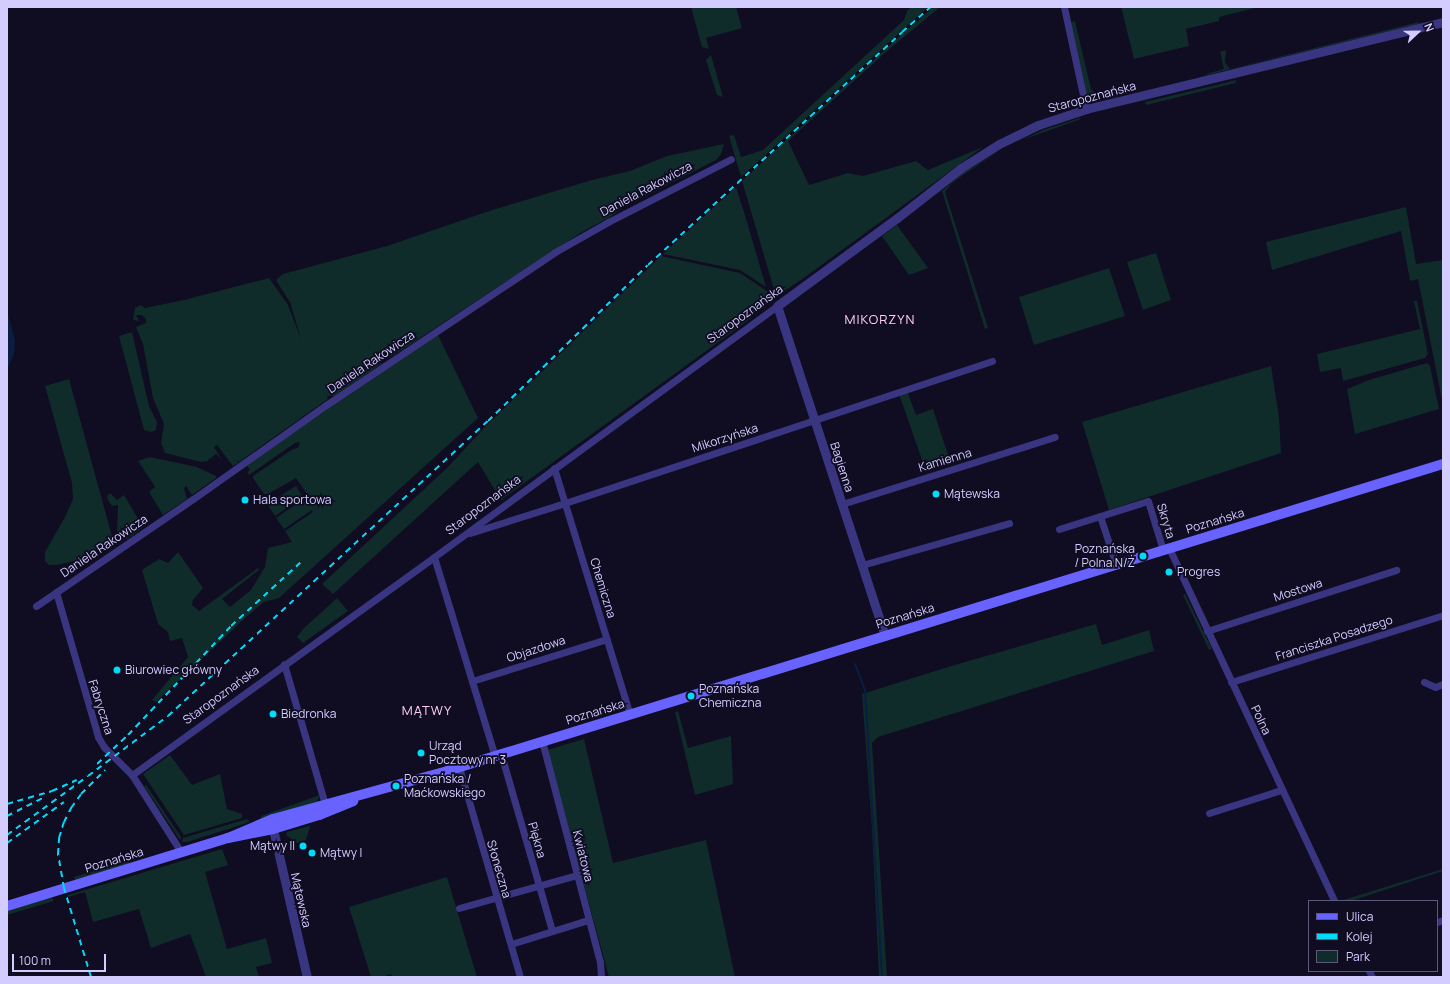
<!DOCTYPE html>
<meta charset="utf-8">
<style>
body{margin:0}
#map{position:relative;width:1450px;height:984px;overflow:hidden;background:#100c21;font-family:Manrope,sans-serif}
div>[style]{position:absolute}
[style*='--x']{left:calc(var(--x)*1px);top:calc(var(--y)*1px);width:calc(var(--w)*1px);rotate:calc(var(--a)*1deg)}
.green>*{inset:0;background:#0f2b2a}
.water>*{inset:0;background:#091e42}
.stream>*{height:2px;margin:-1px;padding:0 1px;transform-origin:1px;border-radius:1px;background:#091e42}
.minor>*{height:7px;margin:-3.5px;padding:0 3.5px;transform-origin:3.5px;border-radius:3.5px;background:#393581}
.tertiary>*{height:9px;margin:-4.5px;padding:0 4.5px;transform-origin:4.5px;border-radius:4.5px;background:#393581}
.secondary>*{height:10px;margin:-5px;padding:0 5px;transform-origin:5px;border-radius:5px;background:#6863ff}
.rail>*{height:2px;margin-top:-1px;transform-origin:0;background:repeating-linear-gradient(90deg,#00dbf7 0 6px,transparent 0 11px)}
.dots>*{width:11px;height:11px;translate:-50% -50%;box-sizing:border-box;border:2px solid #100c21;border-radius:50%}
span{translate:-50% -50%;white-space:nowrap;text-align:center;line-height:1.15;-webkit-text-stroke:3.5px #100c21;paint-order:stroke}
.street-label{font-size:12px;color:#d2ccff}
.poi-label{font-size:12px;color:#d2ccff}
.left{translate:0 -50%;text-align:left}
.right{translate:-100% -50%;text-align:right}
.neighbourhood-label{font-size:13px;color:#ffceec;letter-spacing:1px}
.frame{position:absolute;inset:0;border:8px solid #d2ccff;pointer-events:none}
.legend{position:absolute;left:1308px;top:900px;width:130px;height:72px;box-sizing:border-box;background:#100c21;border:1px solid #5e597a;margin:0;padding:5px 7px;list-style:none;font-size:12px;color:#d2ccff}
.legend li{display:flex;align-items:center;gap:8px;height:20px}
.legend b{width:20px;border:1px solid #5e597a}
.north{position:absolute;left:1398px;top:12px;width:40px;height:40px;-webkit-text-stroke:3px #100c21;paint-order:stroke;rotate:68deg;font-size:11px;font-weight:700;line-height:16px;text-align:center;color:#d2ccff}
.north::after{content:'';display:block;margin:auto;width:14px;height:18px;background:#d2ccff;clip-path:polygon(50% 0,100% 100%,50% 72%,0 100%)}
.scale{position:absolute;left:12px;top:954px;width:94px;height:18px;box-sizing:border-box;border:2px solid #d2ccff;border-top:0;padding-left:5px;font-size:12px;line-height:14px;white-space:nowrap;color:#d2ccff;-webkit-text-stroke:3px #100c21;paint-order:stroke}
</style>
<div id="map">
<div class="green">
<div style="clip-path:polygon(691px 7px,736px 7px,742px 28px,706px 38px,709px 49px,702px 47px)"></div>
<div style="clip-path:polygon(911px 7px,928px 7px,741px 177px,729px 136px,734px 135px,741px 157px,763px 150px,904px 20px,907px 11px)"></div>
<div style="clip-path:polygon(934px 7px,940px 7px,887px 51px,788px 141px,809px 185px,848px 173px,863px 176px,916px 161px,928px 170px,983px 147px,801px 280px,776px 296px,742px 181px,903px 33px)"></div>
<div style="clip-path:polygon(1121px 7px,1259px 7px,1219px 17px,1219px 21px,1186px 29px,1189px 46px,1134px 59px)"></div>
<div style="clip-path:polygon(1075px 21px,1091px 89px,1102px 99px,1117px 96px,1118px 97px,1098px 100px,1092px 99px,1090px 95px,1087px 96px,1071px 22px)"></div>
<div style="clip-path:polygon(1419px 22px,1419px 24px,1207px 75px,1206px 74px,1224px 69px,1220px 52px,1226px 50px,1225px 62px,1230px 69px)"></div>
<div style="clip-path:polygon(711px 55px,723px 97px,717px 95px,706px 60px)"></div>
<div style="clip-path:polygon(1236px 80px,1236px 83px,1146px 105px,1145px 102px)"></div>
<div style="clip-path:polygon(1080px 118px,1081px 119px,1022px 140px,1001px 150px,963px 175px,951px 184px,945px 192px,988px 328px,985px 329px,942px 191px,963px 173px,1001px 150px,1043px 130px)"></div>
<div style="clip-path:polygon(724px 144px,721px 154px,716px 160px,622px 208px,610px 217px,582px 232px,391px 357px,387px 351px,371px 362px,374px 365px,383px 363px,334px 396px,327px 396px,328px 399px,325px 401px,239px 462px,237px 460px,238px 463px,233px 466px,217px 445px,214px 447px,222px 460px,216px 454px,207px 461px,201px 462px,165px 453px,161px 443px,164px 424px,153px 398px,143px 344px,136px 327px,146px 323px,146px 319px,142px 315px,136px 315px,139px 321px,133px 320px,135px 308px,141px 305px,145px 308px,184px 300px,269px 278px,288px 305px,301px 339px,290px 302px,277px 282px,277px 279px,283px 274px,387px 246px,486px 212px,592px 180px,630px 171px,667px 156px)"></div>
<div style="clip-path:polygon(736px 187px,747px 222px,766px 287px,740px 270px,663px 254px)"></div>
<div style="clip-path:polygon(1406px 207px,1416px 264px,1443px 260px,1443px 405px,1418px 279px,1410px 281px,1401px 231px,1272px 270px,1266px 242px)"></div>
<div style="clip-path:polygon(897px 225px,928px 268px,909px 275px,882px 236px)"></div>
<div style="clip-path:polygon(1156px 253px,1171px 300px,1143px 310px,1127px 262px)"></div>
<div style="clip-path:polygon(661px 256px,740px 273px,767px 291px,770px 300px,746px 322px,501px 500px,478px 462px,333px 594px,322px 584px,447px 468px,485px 427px)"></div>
<div style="clip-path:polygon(1109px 268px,1125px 316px,1034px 345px,1019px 297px)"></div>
<div style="clip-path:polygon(1414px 301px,1417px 301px,1428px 354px,1425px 358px,1343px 381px,1341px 368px,1320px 372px,1317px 354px,1420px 329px)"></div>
<div style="clip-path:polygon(132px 332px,149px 406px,157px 422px,156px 430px,151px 432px,144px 430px,119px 336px)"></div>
<div style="clip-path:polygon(438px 335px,478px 418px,279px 598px,264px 602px,246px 617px,156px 702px,152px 700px,188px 657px,182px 638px,170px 641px,168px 632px,158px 624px,142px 570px,159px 559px,168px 563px,178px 552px,203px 588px,193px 600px,192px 605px,199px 611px,258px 568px,259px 570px,222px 599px,230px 607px,251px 590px,265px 567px,268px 548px,292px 542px,285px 531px,313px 512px,312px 510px,284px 529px,276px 518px,304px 499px,303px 497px,275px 516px,267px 504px,296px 486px,303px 497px,307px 494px,296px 478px,268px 494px,264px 494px,253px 478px,253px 476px,293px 449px,298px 448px,300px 442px,295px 443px,249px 475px,247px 472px,250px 470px,247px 465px,341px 399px)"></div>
<div style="clip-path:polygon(1427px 363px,1430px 366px,1439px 409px,1355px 434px,1347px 389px,1369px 380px)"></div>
<div style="clip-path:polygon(1271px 366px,1279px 417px,1281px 453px,1109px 510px,1082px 422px)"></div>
<div style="clip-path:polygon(69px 379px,113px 540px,111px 543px,74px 561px,57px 565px,49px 565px,45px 561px,45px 552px,65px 517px,73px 499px,72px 483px,45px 386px)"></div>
<div style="clip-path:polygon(907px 391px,916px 415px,933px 409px,951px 464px,926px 471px,899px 394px)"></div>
<div style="clip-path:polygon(150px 457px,197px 467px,216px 476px,216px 478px,192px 495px,186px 486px,184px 488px,187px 499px,163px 515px,149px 492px,155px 487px,138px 461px)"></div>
<div style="clip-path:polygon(110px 493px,117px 500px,124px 495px,143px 527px,128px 539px,123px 540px,119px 538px,117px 531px,118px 505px,112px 506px,108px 500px,107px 496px)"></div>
<div style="clip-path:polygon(1185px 594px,1212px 649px,1209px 650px,1183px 595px)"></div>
<div style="clip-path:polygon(337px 598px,348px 611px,303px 643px,297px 637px,303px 629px)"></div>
<div style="clip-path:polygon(1096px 624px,1102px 645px,1149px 630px,1154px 651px,878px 737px,872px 743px,887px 977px,879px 977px,872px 829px,862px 694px,948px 667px)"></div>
<div style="clip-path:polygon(678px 711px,688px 748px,731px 736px,733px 784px,695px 795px,675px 712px)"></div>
<div style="clip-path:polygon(584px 739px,613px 863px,706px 840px,735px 977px,609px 977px,547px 750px)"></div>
<div style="clip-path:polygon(170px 755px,192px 785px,220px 774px,227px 809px,242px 814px,242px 818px,184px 835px,143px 774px)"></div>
<div style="clip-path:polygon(146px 785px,181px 837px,180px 840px,144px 786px)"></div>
<div style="clip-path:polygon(320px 795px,317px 802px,261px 821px,261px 816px)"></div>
<div style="clip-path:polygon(247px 819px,250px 821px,244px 824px,187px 842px,182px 842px,183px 838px)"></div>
<div style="clip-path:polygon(309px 826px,310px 827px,306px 840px,297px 843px,286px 835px,287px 832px)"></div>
<div style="clip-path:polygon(222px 849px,228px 865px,205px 872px,227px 949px,266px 938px,272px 963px,256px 967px,259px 977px,206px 977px,190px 934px,151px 948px,139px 909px,93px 922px,85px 892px,68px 897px,68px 895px)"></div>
<div style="clip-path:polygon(128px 861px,129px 864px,75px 880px,74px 877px)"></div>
<div style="clip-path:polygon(1443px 869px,1443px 871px,1351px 901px,1340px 901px)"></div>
<div style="clip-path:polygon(447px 877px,477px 977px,392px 977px,391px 974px,382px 977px,371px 977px,349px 907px)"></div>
<div style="clip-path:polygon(52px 897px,54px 901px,7px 915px,7px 910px)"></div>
</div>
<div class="water">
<div style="clip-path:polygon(7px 311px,15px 340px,14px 354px,7px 370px)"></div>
</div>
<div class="stream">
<div style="--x:855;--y:664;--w:28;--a:69"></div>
<div style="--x:865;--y:690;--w:288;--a:86.6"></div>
</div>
<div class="minor">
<div style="--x:1064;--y:7;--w:104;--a:77.8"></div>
<div style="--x:554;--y:468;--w:258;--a:72.9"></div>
<div style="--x:842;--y:504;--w:223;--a:-17.5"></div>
<div style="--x:1100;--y:516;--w:52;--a:71.9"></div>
<div style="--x:1059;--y:529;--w:93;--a:-17.5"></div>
<div style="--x:1148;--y:501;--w:51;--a:73"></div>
<div style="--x:470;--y:533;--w:100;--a:-17.5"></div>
<div style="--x:565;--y:503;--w:450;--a:-18.4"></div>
<div style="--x:1169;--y:548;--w:390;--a:64.9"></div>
<div style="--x:434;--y:557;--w:208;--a:73"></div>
<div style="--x:862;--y:565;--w:153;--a:-15.9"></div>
<div style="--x:56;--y:592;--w:151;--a:73.8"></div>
<div style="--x:98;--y:737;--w:12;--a:59"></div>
<div style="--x:104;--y:747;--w:40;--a:45"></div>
<div style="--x:132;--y:775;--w:91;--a:57.5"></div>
<div style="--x:36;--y:606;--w:190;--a:-34.3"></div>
<div style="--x:193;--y:499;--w:163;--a:-35.3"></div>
<div style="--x:326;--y:405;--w:275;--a:-33.7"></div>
<div style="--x:555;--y:252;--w:61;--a:-29.5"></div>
<div style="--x:608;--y:222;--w:138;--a:-27.1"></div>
<div style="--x:1207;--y:631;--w:199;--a:-17.9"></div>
<div style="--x:284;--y:664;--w:150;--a:73.7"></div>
<div style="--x:472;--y:681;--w:141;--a:-17.3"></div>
<div style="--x:1231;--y:682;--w:222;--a:-17.5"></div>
<div style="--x:1424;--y:682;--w:12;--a:24"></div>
<div style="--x:1435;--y:687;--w:9;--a:-21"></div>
<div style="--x:542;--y:741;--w:228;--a:75.3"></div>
<div style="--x:600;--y:962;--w:15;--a:86"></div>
<div style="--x:501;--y:754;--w:184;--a:73.9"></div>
<div style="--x:459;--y:767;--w:219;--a:73.8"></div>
<div style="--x:132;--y:775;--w:372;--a:-35.8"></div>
<div style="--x:434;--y:557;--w:425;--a:-36.2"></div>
<div style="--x:1209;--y:813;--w:76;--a:-17.7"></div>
<div style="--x:459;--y:908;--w:123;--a:-15.6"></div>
<div style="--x:1437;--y:922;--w:6;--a:-18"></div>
<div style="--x:511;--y:944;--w:81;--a:-17.3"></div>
<div style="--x:1369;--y:971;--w:7;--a:63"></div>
</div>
<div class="tertiary">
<div style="--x:885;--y:636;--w:347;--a:-108.1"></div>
<div style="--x:777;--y:306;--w:149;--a:-36.3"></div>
<div style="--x:897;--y:218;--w:81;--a:-38"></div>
<div style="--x:961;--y:168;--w:45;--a:-32.3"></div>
<div style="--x:999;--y:144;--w:43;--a:-26"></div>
<div style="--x:1038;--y:125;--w:51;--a:-18.4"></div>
<div style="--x:1086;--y:109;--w:367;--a:-13.7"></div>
<div style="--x:267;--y:826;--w:7;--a:27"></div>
<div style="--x:273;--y:829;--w:152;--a:77.1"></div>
</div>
<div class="secondary">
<div style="--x:228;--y:838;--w:49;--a:-22.9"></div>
<div style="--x:273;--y:819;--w:180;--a:-15.4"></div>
<div style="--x:447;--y:771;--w:1042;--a:-17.13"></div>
<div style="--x:7;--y:906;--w:231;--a:-17.1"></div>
<div style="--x:228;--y:838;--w:46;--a:-11.3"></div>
<div style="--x:273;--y:829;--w:48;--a:-16.9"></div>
<div style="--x:319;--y:815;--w:37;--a:-22"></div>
</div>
<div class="rail">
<div style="--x:97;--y:764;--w:42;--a:-43.1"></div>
<div style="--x:128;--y:735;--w:150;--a:-46.6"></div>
<div style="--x:231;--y:626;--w:96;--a:-42.5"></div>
<div style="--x:7;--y:804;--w:47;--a:-16.1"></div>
<div style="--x:52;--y:791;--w:27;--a:-24"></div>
<div style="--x:7;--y:816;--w:42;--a:-26.6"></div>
<div style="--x:7;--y:835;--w:100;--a:-36.1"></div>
<div style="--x:88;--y:776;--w:100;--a:-36.9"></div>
<div style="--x:168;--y:716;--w:435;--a:-42.7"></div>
<div style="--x:488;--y:421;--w:223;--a:-44.3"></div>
<div style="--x:648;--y:265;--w:345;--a:-42.5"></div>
<div style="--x:902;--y:32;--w:38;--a:-41"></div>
<div style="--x:7;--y:843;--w:70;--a:-35.7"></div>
<div style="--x:91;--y:977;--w:93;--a:-106.9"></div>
<div style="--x:64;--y:888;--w:35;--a:-100"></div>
<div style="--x:58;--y:854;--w:16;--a:-86"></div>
<div style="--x:59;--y:838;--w:17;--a:-73"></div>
<div style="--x:64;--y:822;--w:16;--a:-63"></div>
<div style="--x:71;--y:808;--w:17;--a:-54"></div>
<div style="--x:81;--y:794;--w:34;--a:-45"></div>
</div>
<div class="dots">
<div style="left:936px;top:494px;background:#00dbf7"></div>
<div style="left:245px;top:500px;background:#00dbf7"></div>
<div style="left:1143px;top:556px;background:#00dbf7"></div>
<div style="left:1169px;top:572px;background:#00dbf7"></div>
<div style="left:117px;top:670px;background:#00dbf7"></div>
<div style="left:691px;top:696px;background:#00dbf7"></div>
<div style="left:273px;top:714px;background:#00dbf7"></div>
<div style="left:421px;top:753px;background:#00dbf7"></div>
<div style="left:396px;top:786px;background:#00dbf7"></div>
<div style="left:303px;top:846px;background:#00dbf7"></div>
<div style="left:312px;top:853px;background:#00dbf7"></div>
</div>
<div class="street-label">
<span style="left:1092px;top:97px;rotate:-15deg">Staropoznańska</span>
<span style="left:646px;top:189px;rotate:-28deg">Daniela Rakowicza</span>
<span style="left:745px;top:314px;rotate:-36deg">Staropoznańska</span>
<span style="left:371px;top:362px;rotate:-34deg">Daniela Rakowicza</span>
<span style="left:725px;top:438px;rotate:-18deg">Mikorzyńska</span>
<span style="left:945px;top:460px;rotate:-17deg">Kamienna</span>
<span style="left:842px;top:467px;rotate:72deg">Bagienna</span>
<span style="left:483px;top:505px;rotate:-37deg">Staropoznańska</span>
<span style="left:1166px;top:521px;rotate:73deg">Skryta</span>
<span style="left:1215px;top:521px;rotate:-17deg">Poznańska</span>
<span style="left:104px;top:546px;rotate:-34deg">Daniela Rakowicza</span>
<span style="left:603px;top:588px;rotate:73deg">Chemiczna</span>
<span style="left:1298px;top:590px;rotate:-18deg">Mostowa</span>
<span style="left:905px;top:616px;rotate:-17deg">Poznańska</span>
<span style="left:1334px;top:638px;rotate:-18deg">Franciszka Posadzego</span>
<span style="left:536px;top:649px;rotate:-18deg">Objazdowa</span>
<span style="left:221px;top:695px;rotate:-36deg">Staropoznańska</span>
<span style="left:101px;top:707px;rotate:72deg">Fabryczna</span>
<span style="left:595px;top:712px;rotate:-17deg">Poznańska</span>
<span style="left:1261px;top:720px;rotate:65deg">Polna</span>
<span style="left:537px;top:840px;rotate:74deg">Piękna</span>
<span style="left:583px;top:856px;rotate:76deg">Kwiatowa</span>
<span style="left:114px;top:860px;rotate:-17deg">Poznańska</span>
<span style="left:499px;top:869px;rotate:74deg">Słoneczna</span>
<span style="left:301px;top:900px;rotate:77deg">Mątewska</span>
</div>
<div class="poi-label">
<span class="left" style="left:944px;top:494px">Mątewska</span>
<span class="left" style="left:253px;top:500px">Hala sportowa</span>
<span class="right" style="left:1135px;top:556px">Poznańska<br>/ Polna N/Ż</span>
<span class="left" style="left:1177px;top:572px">Progres</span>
<span class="left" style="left:125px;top:670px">Biurowiec główny</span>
<span class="left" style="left:699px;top:696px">Poznańska<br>Chemiczna</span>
<span class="left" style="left:281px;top:714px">Biedronka</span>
<span class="left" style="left:429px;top:753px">Urząd<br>Pocztowy nr 3</span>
<span class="left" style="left:404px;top:786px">Poznańska /<br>Maćkowskiego</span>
<span class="right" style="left:295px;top:846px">Mątwy II</span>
<span class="left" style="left:320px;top:853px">Mątwy I</span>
</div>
<div class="neighbourhood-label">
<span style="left:880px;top:319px">MIKORZYN</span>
<span style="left:427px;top:710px">MĄTWY</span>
</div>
<div class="frame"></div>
<ul class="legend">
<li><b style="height:5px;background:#6863ff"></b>Ulica</li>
<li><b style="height:5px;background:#00dbf7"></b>Kolej</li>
<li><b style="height:11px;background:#0f2b2a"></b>Park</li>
</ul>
<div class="north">N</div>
<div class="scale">100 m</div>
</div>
